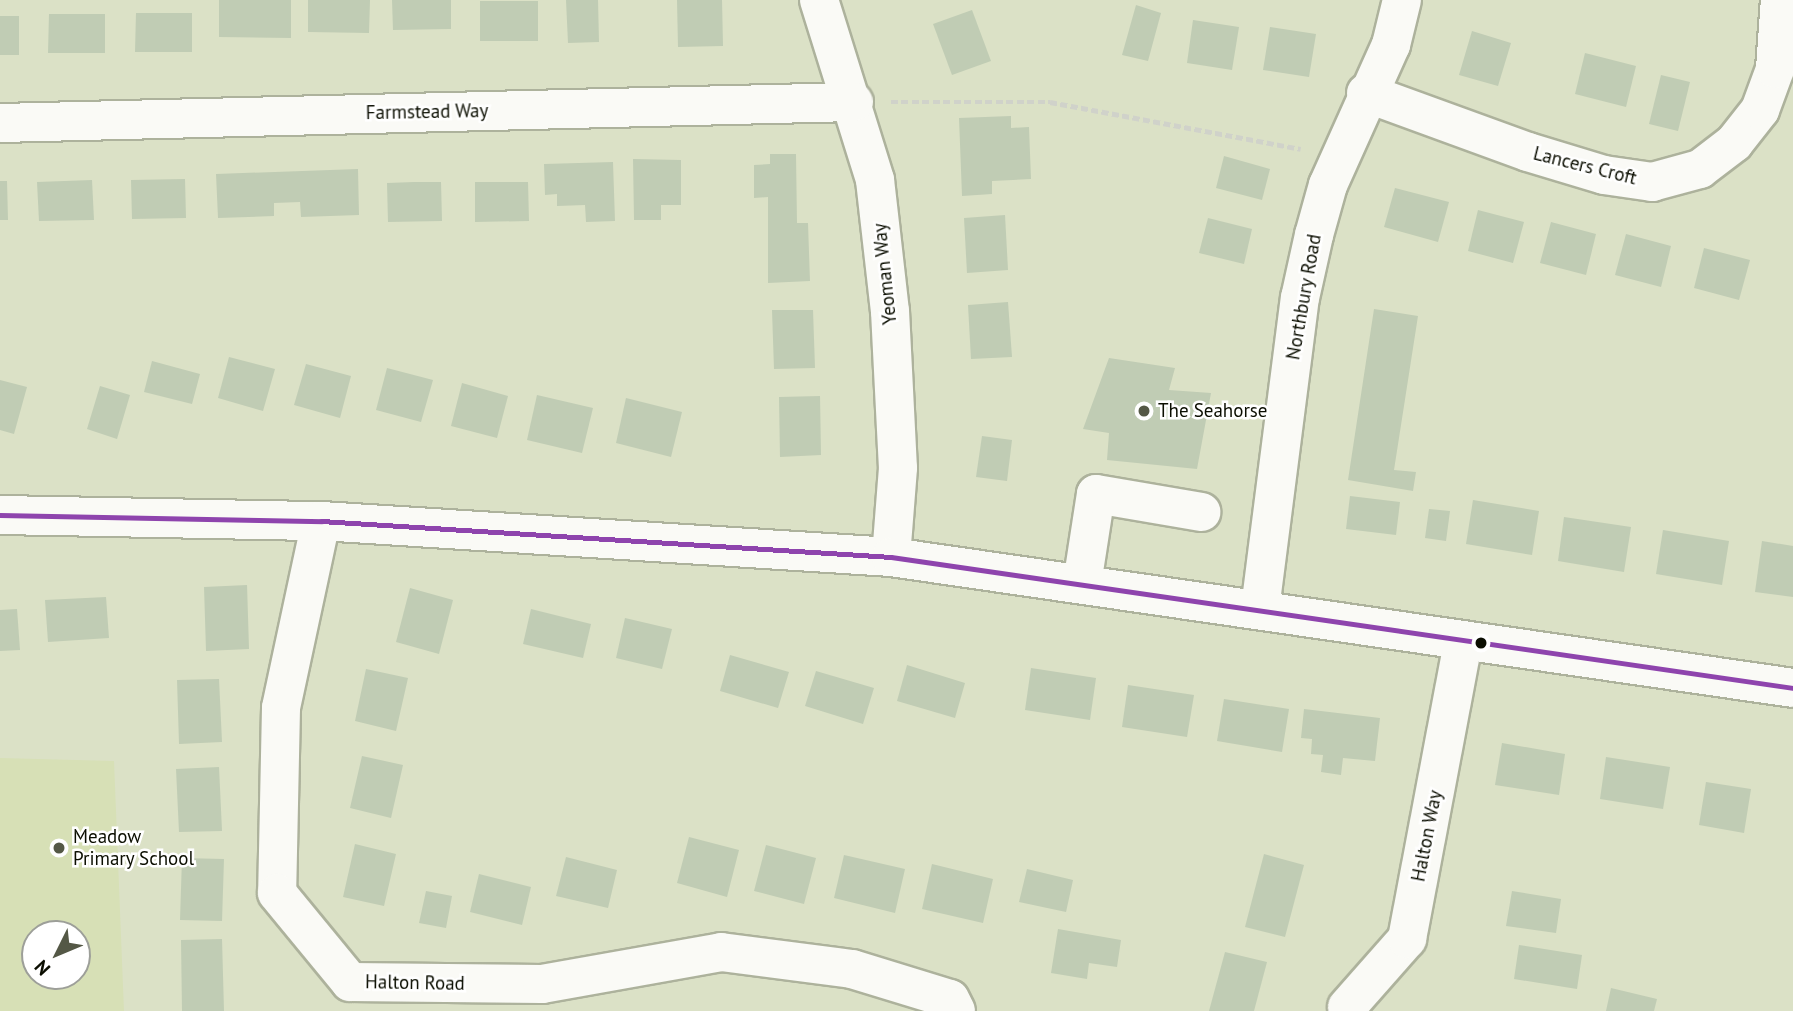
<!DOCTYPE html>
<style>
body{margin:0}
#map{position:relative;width:1793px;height:1011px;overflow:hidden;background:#dbe1c6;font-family:"PT Sans",sans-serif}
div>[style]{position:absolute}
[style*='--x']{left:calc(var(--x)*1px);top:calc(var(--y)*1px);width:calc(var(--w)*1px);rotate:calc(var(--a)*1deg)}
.built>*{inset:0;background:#d7e0b6}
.building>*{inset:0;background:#c0ccb4}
.path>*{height:4.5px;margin-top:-2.25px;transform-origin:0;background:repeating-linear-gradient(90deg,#d0d2ca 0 7px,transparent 0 10.5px)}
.roads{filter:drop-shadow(2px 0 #adb29c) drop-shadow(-2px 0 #adb29c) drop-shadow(0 2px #adb29c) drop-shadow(0 -2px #adb29c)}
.minor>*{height:38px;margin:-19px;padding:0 19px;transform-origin:19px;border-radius:19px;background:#fafaf6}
.bus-1>*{height:5px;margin:-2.5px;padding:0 2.5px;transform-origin:2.5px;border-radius:2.5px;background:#8e44ad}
.dots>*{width:19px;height:19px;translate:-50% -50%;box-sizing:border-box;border:4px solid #fff;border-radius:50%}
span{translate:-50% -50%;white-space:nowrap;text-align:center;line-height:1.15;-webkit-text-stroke:5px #fff;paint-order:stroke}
.street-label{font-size:19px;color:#0b0e01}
.poi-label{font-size:19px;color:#0b0e01}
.left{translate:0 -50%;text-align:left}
.north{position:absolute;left:21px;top:920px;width:70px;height:70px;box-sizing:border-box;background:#fff;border:2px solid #9d9f99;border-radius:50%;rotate:227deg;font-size:19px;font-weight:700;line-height:28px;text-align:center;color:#0b0e01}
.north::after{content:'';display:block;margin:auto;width:24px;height:32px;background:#545846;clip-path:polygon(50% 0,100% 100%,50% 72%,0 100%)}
</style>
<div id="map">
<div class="built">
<div style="clip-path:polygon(evenodd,0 758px,114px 761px,124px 1011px,0 1011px,0 758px,35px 934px,77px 934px,77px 976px,35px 976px,35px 934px)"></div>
</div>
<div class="building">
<div style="clip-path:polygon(219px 0,291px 0,291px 38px,219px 37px)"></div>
<div style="clip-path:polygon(308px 0,370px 0,369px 33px,308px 32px)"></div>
<div style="clip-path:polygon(392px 0,451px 0,451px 29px,393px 30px)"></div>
<div style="clip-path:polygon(566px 0,598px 0,599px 42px,568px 43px)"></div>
<div style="clip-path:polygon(677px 0,722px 0,723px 46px,678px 47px)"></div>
<div style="clip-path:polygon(480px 1px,538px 1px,538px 41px,480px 41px)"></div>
<div style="clip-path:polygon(1136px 5px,1161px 13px,1148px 61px,1122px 55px)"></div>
<div style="clip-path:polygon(972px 10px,991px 61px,952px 75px,933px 24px)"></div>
<div style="clip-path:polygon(136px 13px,192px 13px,192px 52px,135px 52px)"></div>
<div style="clip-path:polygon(49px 14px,105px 14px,105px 53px,48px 53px)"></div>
<div style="clip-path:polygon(0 16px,19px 16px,19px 55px,0 55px)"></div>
<div style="clip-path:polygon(1193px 20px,1239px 27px,1232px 70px,1187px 63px)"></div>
<div style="clip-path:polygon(1270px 27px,1316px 34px,1309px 77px,1263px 70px)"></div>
<div style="clip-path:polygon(1472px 31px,1511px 43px,1498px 86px,1459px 75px)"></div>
<div style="clip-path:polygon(1585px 53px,1636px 66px,1626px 107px,1575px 94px)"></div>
<div style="clip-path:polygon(1661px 75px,1690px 82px,1678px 131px,1649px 124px)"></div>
<div style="clip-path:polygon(1011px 116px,1011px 128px,1029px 127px,1031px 179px,992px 181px,992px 194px,962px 196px,959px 118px)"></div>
<div style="clip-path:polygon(770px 154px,796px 154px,797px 223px,808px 223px,810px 281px,768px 283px,768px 197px,754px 198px,754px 165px,770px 164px)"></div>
<div style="clip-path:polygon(1224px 156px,1270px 169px,1262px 200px,1216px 188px)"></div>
<div style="clip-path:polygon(633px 159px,681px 160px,681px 205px,661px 205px,661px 220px,634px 220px)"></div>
<div style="clip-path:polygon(613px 162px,615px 221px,586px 222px,585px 205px,557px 206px,557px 194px,545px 195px,544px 164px)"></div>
<div style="clip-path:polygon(358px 169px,359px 215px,301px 217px,300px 202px,274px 203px,274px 216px,218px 218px,216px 174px)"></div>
<div style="clip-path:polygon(185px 179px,186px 218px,132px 219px,131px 180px)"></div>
<div style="clip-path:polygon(92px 180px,94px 220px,39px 221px,37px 182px)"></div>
<div style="clip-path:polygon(0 181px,7px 181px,8px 220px,0 220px)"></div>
<div style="clip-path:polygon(414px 182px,441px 182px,442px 221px,388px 222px,387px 183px)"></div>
<div style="clip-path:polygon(475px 182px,528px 182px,529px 221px,475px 222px)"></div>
<div style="clip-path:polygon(1395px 188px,1449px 202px,1438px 242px,1384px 227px)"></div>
<div style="clip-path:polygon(1478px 210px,1524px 222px,1513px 263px,1468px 251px)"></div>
<div style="clip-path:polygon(1005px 215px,1008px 270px,967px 273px,964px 218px)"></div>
<div style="clip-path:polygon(1208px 218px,1252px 229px,1244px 264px,1199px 253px)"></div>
<div style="clip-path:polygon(1551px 222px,1596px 234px,1586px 275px,1540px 263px)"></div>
<div style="clip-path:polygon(1626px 234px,1671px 246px,1661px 287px,1615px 275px)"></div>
<div style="clip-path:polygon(1704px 248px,1750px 260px,1739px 300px,1694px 288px)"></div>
<div style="clip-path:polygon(1008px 302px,1012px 357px,971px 359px,968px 305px)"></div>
<div style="clip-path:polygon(1374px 309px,1418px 316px,1394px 470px,1416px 472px,1413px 491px,1348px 480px)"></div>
<div style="clip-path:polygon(772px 310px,813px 310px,815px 368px,774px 369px)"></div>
<div style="clip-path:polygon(229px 357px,275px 369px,263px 411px,218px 398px)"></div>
<div style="clip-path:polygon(1109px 358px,1175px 368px,1169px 390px,1211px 393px,1197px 469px,1107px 460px,1109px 433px,1083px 429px)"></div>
<div style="clip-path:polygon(152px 361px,200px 374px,192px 404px,144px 392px)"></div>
<div style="clip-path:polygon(306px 364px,351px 376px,340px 418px,294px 405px)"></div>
<div style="clip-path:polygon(387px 368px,433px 380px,421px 422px,376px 410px)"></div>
<div style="clip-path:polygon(0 380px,27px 387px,14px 434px,0 430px)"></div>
<div style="clip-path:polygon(462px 383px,508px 396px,497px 438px,451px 426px)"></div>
<div style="clip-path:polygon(100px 386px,130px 395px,117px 439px,87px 429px)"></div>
<div style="clip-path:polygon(537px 395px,593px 408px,582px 453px,527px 440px)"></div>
<div style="clip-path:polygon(820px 396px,821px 455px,780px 457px,779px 397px)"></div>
<div style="clip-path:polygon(626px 398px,682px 412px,671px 457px,616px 443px)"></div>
<div style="clip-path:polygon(982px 436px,1012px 440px,1007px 481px,976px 477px)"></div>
<div style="clip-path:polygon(1350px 496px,1400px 502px,1396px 535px,1346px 529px)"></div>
<div style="clip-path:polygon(1473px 500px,1539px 511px,1532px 555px,1466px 544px)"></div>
<div style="clip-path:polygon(1429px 509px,1450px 511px,1446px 541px,1425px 538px)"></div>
<div style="clip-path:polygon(1564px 517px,1631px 527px,1624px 572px,1558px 561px)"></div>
<div style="clip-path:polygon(1663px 530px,1729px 541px,1722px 585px,1656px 574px)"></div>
<div style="clip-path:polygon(1762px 541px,1793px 546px,1793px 597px,1755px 592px)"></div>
<div style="clip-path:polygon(247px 585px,249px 649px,206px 651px,204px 587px)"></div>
<div style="clip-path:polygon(410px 588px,453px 600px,439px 654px,396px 642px)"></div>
<div style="clip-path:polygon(106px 597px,109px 638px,48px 642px,45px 600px)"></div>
<div style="clip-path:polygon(17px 609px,20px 650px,0 651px,0 610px)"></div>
<div style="clip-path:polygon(531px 609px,591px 624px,583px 658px,523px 644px)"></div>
<div style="clip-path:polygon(625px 618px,672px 629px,662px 669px,616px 658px)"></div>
<div style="clip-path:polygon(730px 655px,789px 672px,778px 708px,720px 691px)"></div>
<div style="clip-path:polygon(907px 665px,965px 683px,955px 718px,897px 701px)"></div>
<div style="clip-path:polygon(1031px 668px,1096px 678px,1090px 720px,1025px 710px)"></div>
<div style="clip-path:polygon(366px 669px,408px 678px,396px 731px,355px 721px)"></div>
<div style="clip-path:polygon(816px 671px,874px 688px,863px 724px,805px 706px)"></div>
<div style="clip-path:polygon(219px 679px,222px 742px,179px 744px,177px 680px)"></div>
<div style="clip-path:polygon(1128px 685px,1194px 695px,1187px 737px,1122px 727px)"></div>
<div style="clip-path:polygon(1224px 699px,1289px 709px,1282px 752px,1217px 741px)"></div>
<div style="clip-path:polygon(1304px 709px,1380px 718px,1375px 761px,1343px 758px,1341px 775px,1321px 772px,1323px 755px,1311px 754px,1312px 739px,1301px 738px)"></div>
<div style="clip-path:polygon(1502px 743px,1565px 754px,1559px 795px,1495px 785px)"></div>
<div style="clip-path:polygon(362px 756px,403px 765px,391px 818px,350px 808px)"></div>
<div style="clip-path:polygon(1606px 757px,1670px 767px,1663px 809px,1600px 799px)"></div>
<div style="clip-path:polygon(219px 767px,222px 831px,179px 832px,176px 769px)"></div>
<div style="clip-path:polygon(1706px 782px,1751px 789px,1744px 833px,1699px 825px)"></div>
<div style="clip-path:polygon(689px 837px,739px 850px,727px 897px,677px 883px)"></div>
<div style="clip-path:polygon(355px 844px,396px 854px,384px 906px,343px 897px)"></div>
<div style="clip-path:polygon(766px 845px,816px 858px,804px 904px,754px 891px)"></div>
<div style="clip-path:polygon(1264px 854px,1304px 865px,1285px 937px,1245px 927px)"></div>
<div style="clip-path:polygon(844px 855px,905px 869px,895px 913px,834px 898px)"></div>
<div style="clip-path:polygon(566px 857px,617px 870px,608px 908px,556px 896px)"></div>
<div style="clip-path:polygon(182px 858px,224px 859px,222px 921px,180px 920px)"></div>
<div style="clip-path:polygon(932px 864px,993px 879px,983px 923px,922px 909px)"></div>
<div style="clip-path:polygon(1027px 869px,1073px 880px,1066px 912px,1019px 902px)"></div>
<div style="clip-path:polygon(479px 874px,531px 887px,522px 925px,470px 912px)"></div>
<div style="clip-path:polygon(426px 891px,452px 896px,446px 928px,419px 923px)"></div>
<div style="clip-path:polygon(1512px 891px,1561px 899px,1556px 933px,1506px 926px)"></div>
<div style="clip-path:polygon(1058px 929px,1121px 940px,1117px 967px,1089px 963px,1087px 979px,1051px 973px)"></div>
<div style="clip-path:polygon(222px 939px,224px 1011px,182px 1011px,181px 940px)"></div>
<div style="clip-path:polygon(1519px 945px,1582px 955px,1577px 989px,1514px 979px)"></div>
<div style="clip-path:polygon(1225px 952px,1267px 962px,1254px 1011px,1209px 1011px)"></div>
<div style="clip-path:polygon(1611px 988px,1657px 999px,1654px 1011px,1606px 1011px)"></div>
</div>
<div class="path">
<div style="--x:891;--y:102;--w:159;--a:0"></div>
<div style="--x:1050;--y:102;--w:255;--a:10.6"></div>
</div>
<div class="roads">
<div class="minor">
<div style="--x:819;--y:0;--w:189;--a:72.7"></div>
<div style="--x:875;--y:180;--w:132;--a:83.5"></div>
<div style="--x:890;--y:311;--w:157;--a:87.1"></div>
<div style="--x:898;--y:468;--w:89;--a:94.5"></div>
<div style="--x:1366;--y:93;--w:172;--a:20"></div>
<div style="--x:1528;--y:152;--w:79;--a:16.8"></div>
<div style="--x:1604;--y:175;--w:49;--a:8.3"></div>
<div style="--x:1652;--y:182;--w:50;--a:-15.2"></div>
<div style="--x:1700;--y:169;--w:43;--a:-37.4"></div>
<div style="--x:1734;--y:143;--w:42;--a:-51.8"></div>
<div style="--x:1760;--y:110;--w:44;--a:-69.9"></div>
<div style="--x:1775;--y:69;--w:69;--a:-85.9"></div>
<div style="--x:0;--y:123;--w:854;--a:-1.41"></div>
<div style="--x:0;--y:515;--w:321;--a:1.1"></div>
<div style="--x:321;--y:521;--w:571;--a:3.61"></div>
<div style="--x:891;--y:557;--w:911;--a:8.26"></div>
<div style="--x:321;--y:521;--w:191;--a:102.1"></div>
<div style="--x:281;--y:708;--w:185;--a:91.2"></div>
<div style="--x:277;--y:893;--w:115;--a:50.6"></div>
<div style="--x:350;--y:982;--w:192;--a:0.6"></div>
<div style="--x:542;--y:984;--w:182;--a:-10.1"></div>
<div style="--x:721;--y:952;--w:132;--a:7.4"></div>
<div style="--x:852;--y:969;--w:102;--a:17"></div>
<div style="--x:950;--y:999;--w:13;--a:63"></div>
<div style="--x:1082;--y:584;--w:91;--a:-81.2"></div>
<div style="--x:1096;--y:494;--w:107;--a:9.7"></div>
<div style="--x:1260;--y:609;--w:314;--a:-82.7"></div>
<div style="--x:1300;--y:298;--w:65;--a:-77.5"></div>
<div style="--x:1314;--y:235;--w:52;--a:-74.4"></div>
<div style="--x:1328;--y:185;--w:154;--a:-65.8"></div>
<div style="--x:1391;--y:45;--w:46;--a:-76.3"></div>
<div style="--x:1347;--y:1007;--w:91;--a:-48.6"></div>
<div style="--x:1407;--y:939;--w:300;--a:-79.3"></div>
</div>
</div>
<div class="bus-1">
<div style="--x:0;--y:515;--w:321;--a:1.1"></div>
<div style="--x:321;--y:521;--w:571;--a:3.61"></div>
<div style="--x:891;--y:557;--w:911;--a:8.26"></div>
</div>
<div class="dots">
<div style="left:1144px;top:411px;background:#545846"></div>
<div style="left:1481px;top:643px;background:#0b0e01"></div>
<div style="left:59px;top:848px;background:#545846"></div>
</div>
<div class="street-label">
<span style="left:427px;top:112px;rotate:-1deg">Farmstead Way</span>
<span style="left:1585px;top:166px;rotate:14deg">Lancers Croft</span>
<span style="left:885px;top:274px;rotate:-96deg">Yeoman Way</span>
<span style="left:1304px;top:297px;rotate:-80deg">Northbury Road</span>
<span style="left:1427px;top:836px;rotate:-79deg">Halton Way</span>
<span style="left:415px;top:983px;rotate:1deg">Halton Road</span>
</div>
<div class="poi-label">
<span class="left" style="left:1158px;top:411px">The Seahorse</span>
<span class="left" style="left:73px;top:848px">Meadow<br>Primary School</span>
</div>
<div class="north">N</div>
</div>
